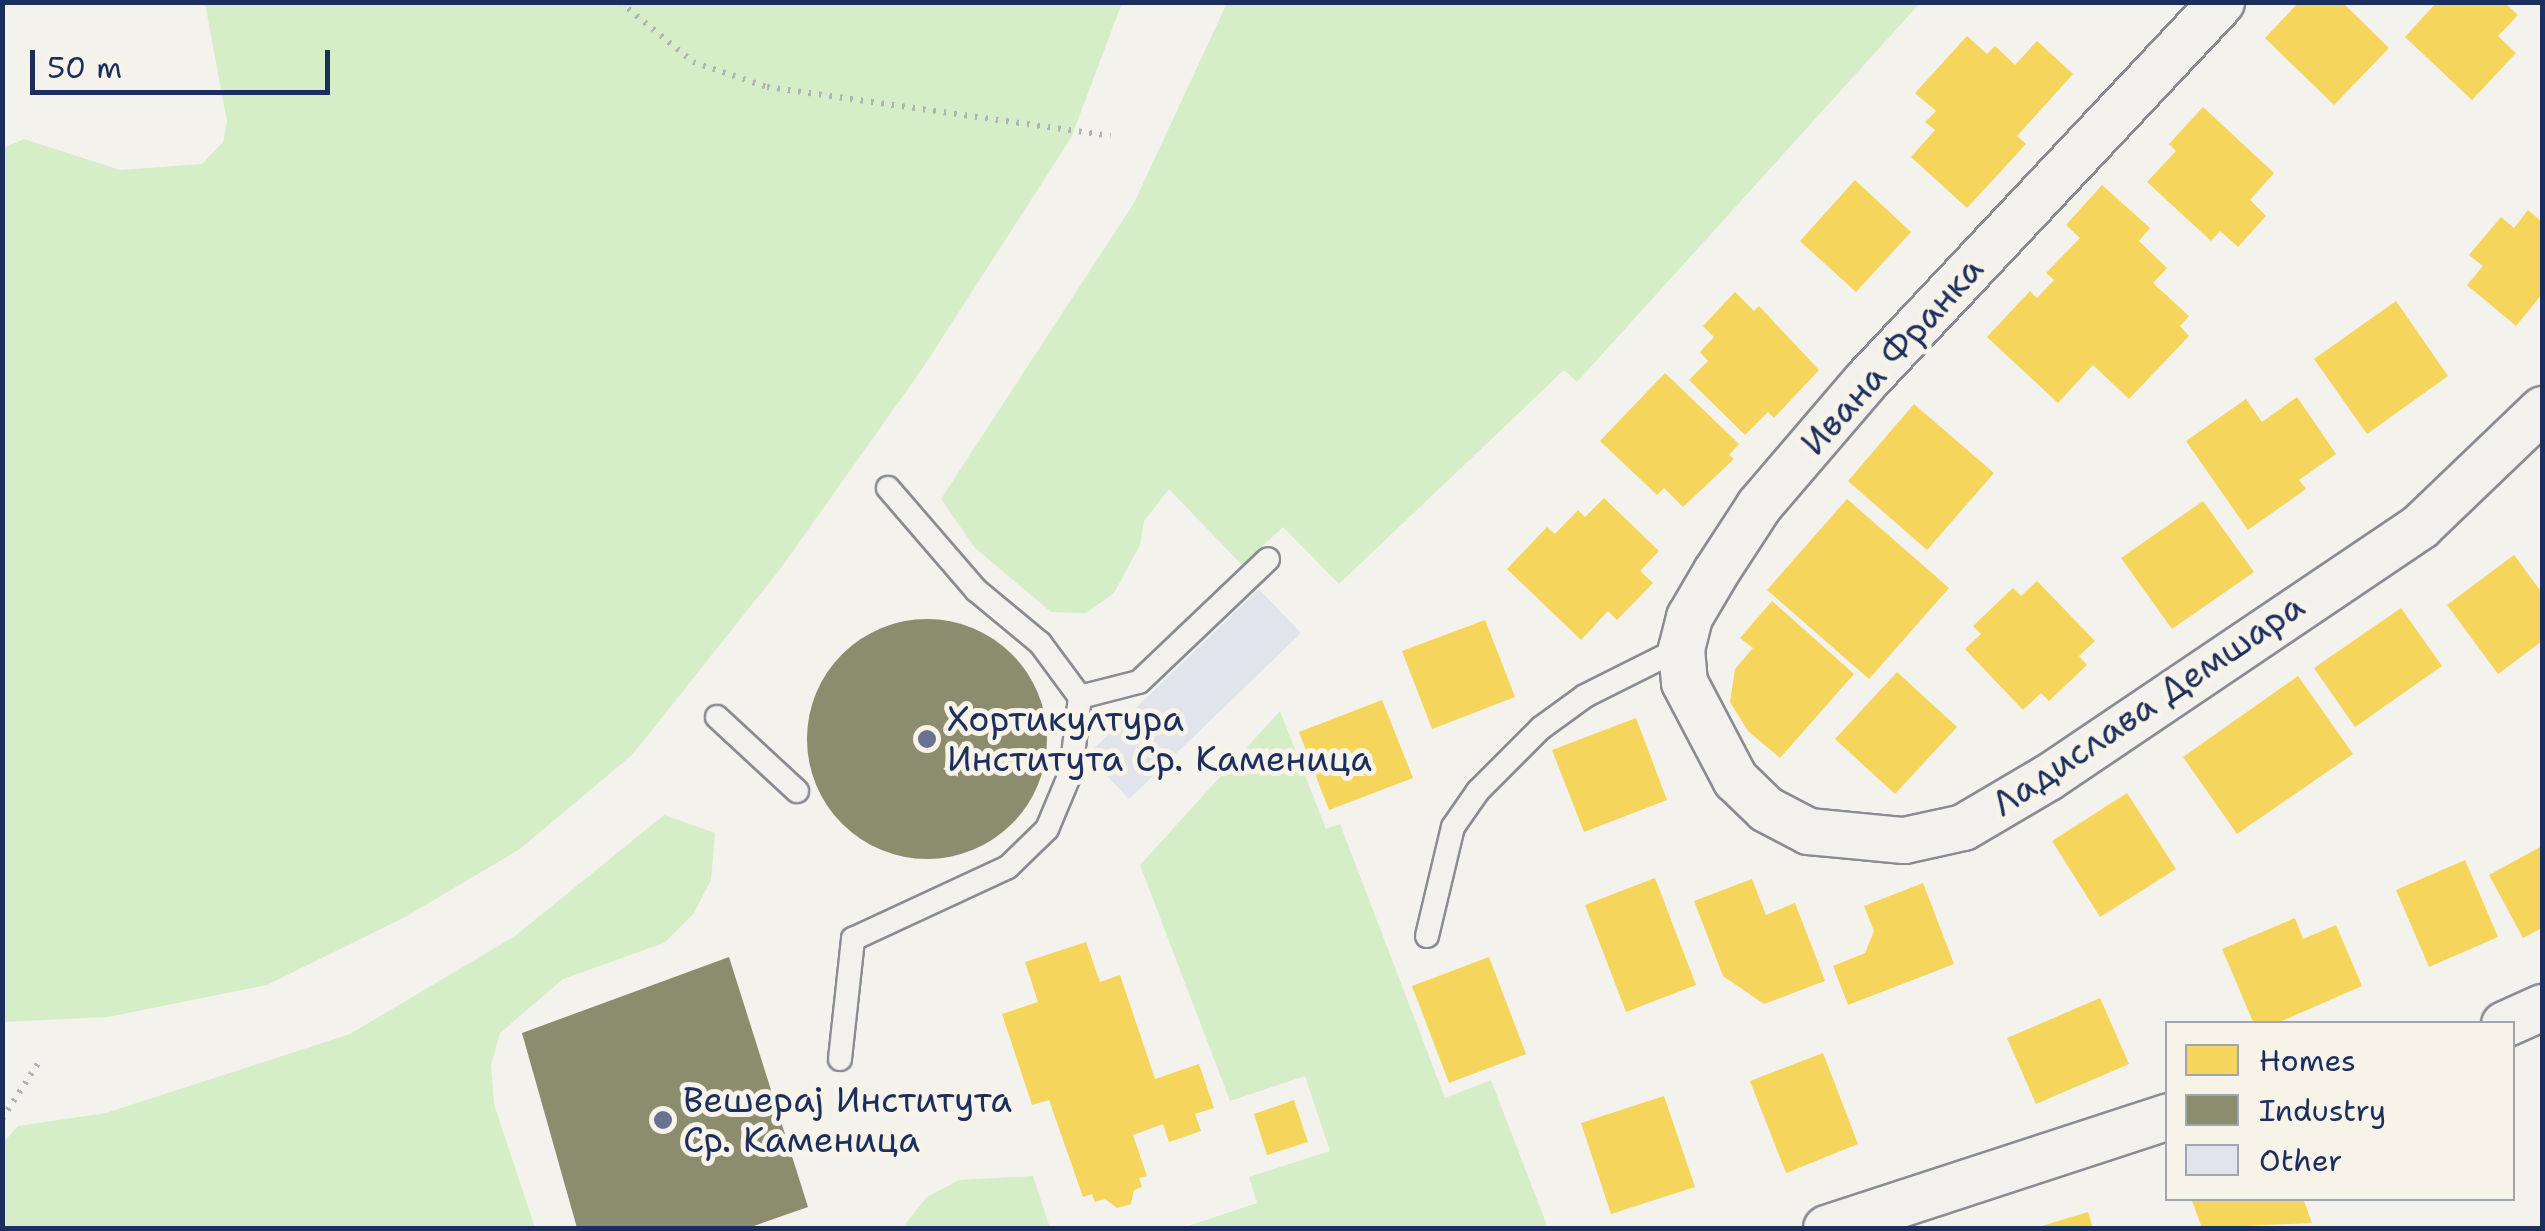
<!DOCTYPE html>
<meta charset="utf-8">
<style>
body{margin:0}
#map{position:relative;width:2545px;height:1231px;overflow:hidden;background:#f4f2ec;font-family:"Shantell Sans",sans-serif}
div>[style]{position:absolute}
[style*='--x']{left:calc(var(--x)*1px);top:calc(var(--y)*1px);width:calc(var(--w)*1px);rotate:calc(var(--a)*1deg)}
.green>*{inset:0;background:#d5eec8}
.homes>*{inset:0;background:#f6d55c}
.industry>*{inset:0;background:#8c8c6e}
.round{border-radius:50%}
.building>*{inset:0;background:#e1e4ea}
.path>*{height:6px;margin-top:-3px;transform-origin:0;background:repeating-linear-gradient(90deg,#b1b2b5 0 2.5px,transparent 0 10.5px)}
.roads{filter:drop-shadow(2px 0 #898c92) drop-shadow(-2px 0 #898c92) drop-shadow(0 2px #898c92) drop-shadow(0 -2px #898c92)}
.lane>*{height:22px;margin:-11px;padding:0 11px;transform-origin:11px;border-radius:11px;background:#f2f1ed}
.street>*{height:45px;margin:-22.5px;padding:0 22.5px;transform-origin:22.5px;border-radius:22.5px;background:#f2f1ed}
.dots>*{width:28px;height:28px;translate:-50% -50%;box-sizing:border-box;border:5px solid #f7f3e8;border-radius:50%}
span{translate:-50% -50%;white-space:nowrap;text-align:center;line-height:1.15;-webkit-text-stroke:10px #f7f3e8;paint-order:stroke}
.street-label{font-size:35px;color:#1b2f5e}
.poi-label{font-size:35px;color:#1b2f5e}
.left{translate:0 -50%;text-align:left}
.frame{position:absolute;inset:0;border:5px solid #1b2f5e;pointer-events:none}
.legend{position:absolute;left:2165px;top:1021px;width:350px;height:180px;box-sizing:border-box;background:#f7f3e8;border:2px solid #9fa5b1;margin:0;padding:12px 18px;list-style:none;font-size:30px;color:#1b2f5e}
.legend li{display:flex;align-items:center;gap:20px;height:50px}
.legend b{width:50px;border:2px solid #9fa5b1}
.scale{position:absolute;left:30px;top:50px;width:300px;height:45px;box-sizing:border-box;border:5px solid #1b2f5e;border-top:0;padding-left:12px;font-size:30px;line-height:35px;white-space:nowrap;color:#1b2f5e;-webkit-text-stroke:8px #f7f3e8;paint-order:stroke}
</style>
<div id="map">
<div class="green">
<div style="clip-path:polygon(205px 3px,1122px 3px,1071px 138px,924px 366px,781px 568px,633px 754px,520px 849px,405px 917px,267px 985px,108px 1017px,3px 1022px,3px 148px,24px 139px,120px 170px,202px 164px,223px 142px,227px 122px)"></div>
<div style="clip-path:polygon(1227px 3px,1227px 2px,1920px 3px,1577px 382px,1564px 370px,1339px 584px,1283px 527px,1242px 565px,1169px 489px,1144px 521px,1140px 545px,1114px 593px,1086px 613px,1051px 612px,975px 548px,941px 499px,1134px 203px)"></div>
<div style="clip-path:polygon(1280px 711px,1326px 829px,1340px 824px,1445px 1098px,1491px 1080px,1548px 1228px,1182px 1228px,1257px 1203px,1249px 1177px,1330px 1151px,1305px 1076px,1230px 1101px,1140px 865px)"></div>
<div style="clip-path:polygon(664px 815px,715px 833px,711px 880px,694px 913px,664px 943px,563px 979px,500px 1033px,491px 1065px,494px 1104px,535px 1228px,3px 1228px,3px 1143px,18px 1126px,106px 1113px,350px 1034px,515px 936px)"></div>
<div style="clip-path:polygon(1033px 1176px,1050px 1228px,902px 1228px,927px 1197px,959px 1180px)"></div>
</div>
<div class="homes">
<div style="clip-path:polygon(2299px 2px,2342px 2px,2389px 48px,2334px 105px,2265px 38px)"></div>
<div style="clip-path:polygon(2437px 2px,2504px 2px,2518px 15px,2498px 36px,2516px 53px,2472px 100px,2405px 37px)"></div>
<div style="clip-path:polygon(1967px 36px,1987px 54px,1995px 46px,2015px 65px,2037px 41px,2073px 74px,2017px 136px,2026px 144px,1967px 208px,1911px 157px,1935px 130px,1925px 122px,1936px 111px,1915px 93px)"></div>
<div style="clip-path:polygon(2203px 107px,2274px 173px,2250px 200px,2266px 216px,2238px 247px,2220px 231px,2211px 241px,2147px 182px,2176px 151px,2169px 144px)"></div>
<div style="clip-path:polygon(1855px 180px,1911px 232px,1856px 292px,1800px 241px)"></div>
<div style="clip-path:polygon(2102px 185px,2150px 228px,2139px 241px,2167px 268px,2153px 283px,2189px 316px,2180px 326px,2189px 336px,2129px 399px,2093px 365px,2058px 403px,1987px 337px,2030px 291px,2037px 298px,2054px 280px,2046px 273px,2080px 238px,2066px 225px)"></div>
<div style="clip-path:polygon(2528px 210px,2542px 222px,2542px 294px,2516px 326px,2467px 285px,2483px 266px,2469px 255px,2501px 217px,2514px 228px)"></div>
<div style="clip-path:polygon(1735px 292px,1754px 311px,1759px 306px,1819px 370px,1774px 418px,1768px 412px,1745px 435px,1689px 380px,1708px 361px,1700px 352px,1714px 337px,1703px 326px)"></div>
<div style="clip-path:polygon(2396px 301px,2448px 376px,2367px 434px,2314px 359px)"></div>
<div style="clip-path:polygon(1665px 373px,1739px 444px,1729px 455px,1734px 459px,1683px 507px,1664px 488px,1657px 495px,1600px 441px)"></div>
<div style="clip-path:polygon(2297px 397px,2336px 454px,2299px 480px,2306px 489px,2248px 530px,2186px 441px,2246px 399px,2262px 422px)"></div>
<div style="clip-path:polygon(1914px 404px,1994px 473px,1927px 550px,1848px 481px)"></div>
<div style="clip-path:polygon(1604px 498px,1659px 551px,1640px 571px,1653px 583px,1617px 620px,1608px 611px,1581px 640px,1507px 569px,1547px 527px,1555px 534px,1578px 510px,1585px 517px)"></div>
<div style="clip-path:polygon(1847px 499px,1949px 588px,1869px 679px,1767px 590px)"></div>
<div style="clip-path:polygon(2203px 501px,2254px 572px,2172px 629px,2121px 558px)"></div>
<div style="clip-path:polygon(2514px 555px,2542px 593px,2542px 641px,2498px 674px,2447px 605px)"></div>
<div style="clip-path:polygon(2037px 581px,2095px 641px,2079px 656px,2087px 665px,2049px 701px,2041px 693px,2023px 710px,1965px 649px,1981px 634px,1973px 626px,2013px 588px,2021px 596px)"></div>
<div style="clip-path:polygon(1772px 601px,1854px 674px,1780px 758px,1748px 731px,1730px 702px,1735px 669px,1753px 648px,1740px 638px)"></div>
<div style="clip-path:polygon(2401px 608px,2442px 666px,2355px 727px,2314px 668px)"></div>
<div style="clip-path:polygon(1485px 620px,1515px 697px,1432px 729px,1402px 651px)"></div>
<div style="clip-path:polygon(1897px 672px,1957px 727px,1895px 794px,1835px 739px)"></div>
<div style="clip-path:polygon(2298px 676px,2353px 754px,2237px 834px,2183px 757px)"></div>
<div style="clip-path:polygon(1382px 700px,1413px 778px,1329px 810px,1299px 732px)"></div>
<div style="clip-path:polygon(1636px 718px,1667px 800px,1584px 832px,1552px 750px)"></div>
<div style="clip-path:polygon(2127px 793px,2176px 869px,2100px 917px,2052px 841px)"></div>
<div style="clip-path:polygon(2542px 846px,2542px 928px,2523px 938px,2489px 875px)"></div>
<div style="clip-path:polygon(2465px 860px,2498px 937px,2429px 967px,2396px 890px)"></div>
<div style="clip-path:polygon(1655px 878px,1696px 985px,1626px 1012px,1585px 905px)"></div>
<div style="clip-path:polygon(1752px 879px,1766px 915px,1795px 903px,1825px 981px,1764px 1004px,1723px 976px,1694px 901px)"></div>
<div style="clip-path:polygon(1923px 883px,1954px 964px,1848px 1005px,1833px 966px,1865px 953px,1874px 931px,1864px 906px)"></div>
<div style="clip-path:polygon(2295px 918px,2303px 939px,2336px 925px,2362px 986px,2275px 1024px,2254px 1024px,2222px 949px)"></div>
<div style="clip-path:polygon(1086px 942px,1100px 982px,1120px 975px,1155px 1079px,1199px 1064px,1214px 1108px,1195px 1114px,1201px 1131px,1169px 1142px,1163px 1124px,1133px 1135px,1147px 1176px,1139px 1178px,1142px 1187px,1134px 1190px,1131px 1204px,1117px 1208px,1105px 1199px,1095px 1202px,1092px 1194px,1083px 1197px,1049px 1100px,1032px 1105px,1002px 1014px,1038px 1002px,1025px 962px)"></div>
<div style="clip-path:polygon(1489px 957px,1526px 1054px,1449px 1083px,1412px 986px)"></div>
<div style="clip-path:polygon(2100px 998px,2129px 1064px,2036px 1104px,2007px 1038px)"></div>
<div style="clip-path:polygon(1823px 1053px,1858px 1144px,1786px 1173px,1750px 1081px)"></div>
<div style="clip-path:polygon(1664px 1096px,1695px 1187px,1611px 1214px,1581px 1123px)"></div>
<div style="clip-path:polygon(1294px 1100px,1308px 1142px,1267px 1155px,1254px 1114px)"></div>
<div style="clip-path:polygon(2191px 1198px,2303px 1198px,2312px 1223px,2202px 1228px)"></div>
<div style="clip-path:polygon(2088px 1212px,2093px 1228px,2035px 1228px)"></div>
</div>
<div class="industry">
<div class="round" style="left:807px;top:619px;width:240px;height:240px"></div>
<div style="clip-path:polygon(729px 957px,808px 1207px,748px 1228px,577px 1228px,522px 1033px)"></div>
</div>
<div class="building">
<div style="clip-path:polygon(1259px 589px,1301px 633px,1129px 799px,1087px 755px)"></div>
</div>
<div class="path">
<div style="--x:620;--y:2;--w:94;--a:39.4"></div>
<div style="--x:693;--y:62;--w:78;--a:18.7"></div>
<div style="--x:767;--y:87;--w:347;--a:8.1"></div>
<div style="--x:2;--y:1119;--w:68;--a:-57"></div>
</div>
<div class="roads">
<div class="lane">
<div style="--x:888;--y:488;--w:135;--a:49.2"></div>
<div style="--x:976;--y:590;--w:83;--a:39.6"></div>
<div style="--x:1040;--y:643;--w:67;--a:53.5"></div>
<div style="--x:1080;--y:697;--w:61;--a:-14.3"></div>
<div style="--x:1139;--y:682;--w:178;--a:-43.6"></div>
<div style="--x:717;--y:717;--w:109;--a:42.8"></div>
<div style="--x:1427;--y:936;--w:112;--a:-76.6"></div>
<div style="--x:1453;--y:827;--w:44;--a:-55.2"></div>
<div style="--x:1478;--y:791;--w:89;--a:-45"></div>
<div style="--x:1541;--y:728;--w:54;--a:-36"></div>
<div style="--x:1585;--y:696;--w:107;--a:-26.6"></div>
<div style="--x:840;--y:1059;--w:121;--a:-83.8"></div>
<div style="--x:853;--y:939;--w:171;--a:-24.9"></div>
<div style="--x:1008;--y:867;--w:54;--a:-44.3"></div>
<div style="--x:1047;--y:829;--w:62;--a:-67.2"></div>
<div style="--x:1071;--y:772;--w:76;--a:-83.2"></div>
</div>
<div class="street">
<div style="--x:2221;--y:2;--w:519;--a:133.2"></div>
<div style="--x:1866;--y:380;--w:165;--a:130.6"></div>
<div style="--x:1759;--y:505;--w:79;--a:123.1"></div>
<div style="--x:1716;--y:571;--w:53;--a:120.4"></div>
<div style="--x:1689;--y:617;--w:32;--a:104"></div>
<div style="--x:1681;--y:648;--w:34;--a:85"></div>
<div style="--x:1684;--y:682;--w:110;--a:62.3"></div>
<div style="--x:1735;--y:779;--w:43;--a:44.1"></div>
<div style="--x:1766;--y:809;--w:47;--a:27.6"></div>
<div style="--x:1808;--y:831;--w:96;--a:5.4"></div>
<div style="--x:1904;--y:840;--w:60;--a:-12.4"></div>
<div style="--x:1963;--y:827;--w:99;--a:-30.5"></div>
<div style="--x:2048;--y:777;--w:449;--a:-34"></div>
<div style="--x:2420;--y:526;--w:169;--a:-43.8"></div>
<div style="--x:2504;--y:1024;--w:42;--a:-24.1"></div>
<div style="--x:1826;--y:1228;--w:360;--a:-18.1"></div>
</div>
</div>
<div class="dots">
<div style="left:927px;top:739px;background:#677390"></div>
<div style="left:663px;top:1120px;background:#677390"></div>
</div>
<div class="street-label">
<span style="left:1892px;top:356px;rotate:-48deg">Ивана Франка</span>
<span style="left:2148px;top:705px;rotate:-34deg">Ладислава Демшара</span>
</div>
<div class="poi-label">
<span class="left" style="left:947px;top:739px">Хортикултура<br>Института Ср. Каменица</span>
<span class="left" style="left:683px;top:1120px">Вешерај Института<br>Ср. Каменица</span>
</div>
<div class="frame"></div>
<ul class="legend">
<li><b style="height:28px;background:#f6d55c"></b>Homes</li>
<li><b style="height:28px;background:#8c8c6e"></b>Industry</li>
<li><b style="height:28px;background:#e1e4ea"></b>Other</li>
</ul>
<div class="scale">50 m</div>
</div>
